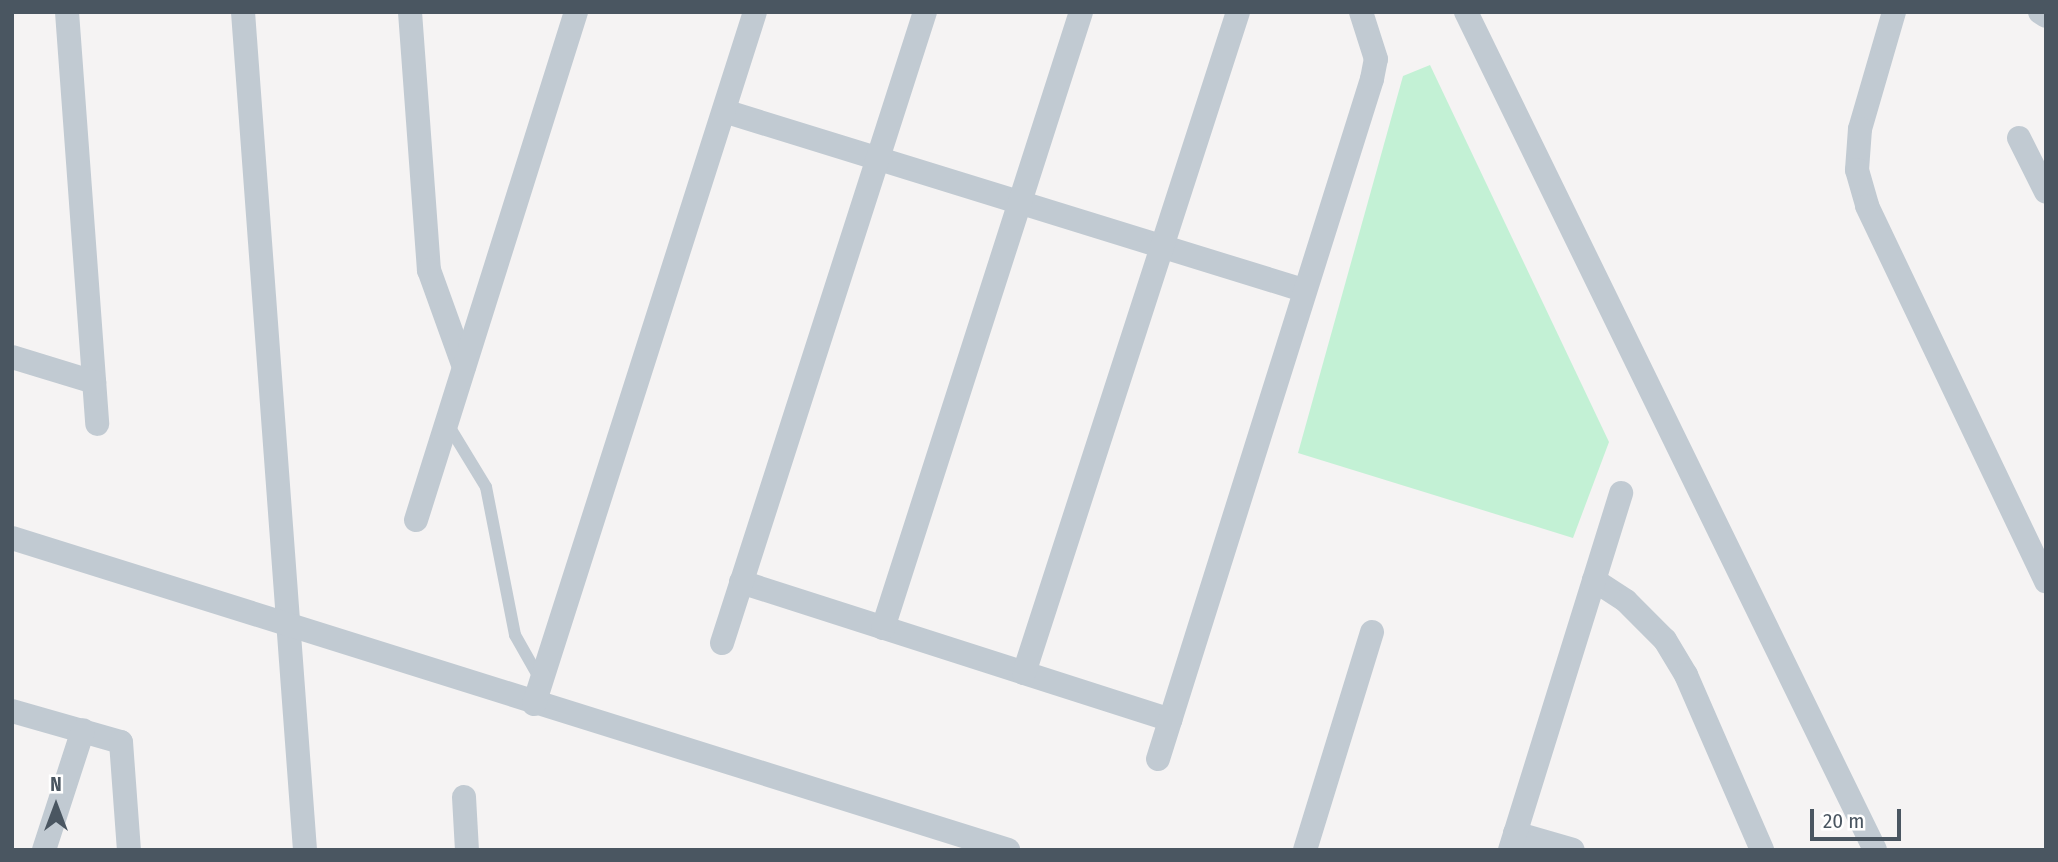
<!DOCTYPE html>
<style>
body{margin:0}
#map{position:relative;width:2058px;height:862px;overflow:hidden;background:#f5f3f3;font-family:"Fira Sans Condensed",sans-serif}
div>[style]{position:absolute}
[style*='--x']{left:calc(var(--x)*1px);top:calc(var(--y)*1px);width:calc(var(--w)*1px);rotate:calc(var(--a)*1deg)}
.green>*{inset:0;background:#c3f1d5}
.lane>*{height:12px;margin:-6px;padding:0 6px;transform-origin:6px;border-radius:6px;background:#c1cad2}
.street>*{height:24px;margin:-12px;padding:0 12px;transform-origin:12px;border-radius:12px;background:#c1cad2}
span{translate:-50% -50%;white-space:nowrap;text-align:center;line-height:1.15;-webkit-text-stroke:5px #fff;paint-order:stroke}
.frame{position:absolute;inset:0;border:14px solid #4a5661;pointer-events:none}
.north{position:absolute;left:21px;top:771px;width:70px;height:70px;-webkit-text-stroke:5px #fff;paint-order:stroke;rotate:0deg;font-size:19px;font-weight:700;line-height:28px;text-align:center;color:#4a5661}
.north::after{content:'';display:block;margin:auto;width:24px;height:32px;background:#4a5661;clip-path:polygon(50% 0,100% 100%,50% 72%,0 100%)}
.scale{position:absolute;left:1810px;top:809px;width:91px;height:32px;box-sizing:border-box;border:4px solid #4a5661;border-top:0;padding-left:9px;font-size:21px;line-height:24px;white-space:nowrap;color:#4a5661;-webkit-text-stroke:5px #fff;paint-order:stroke}
</style>
<div id="map">
<div class="green">
<div style="clip-path:polygon(1430px 65px,1609px 442px,1573px 538px,1298px 453px,1403px 76px)"></div>
</div>
<div class="lane">
<div style="--x:447;--y:423;--w:75;--a:58.6"></div>
<div style="--x:486;--y:487;--w:151;--a:78.9"></div>
<div style="--x:515;--y:635;--w:53;--a:60.5"></div>
</div>
<div class="street">
<div style="--x:67;--y:12;--w:413;--a:85.8"></div>
<div style="--x:243;--y:12;--w:840;--a:85.77"></div>
<div style="--x:410;--y:12;--w:259;--a:85.8"></div>
<div style="--x:429;--y:270;--w:103;--a:70.2"></div>
<div style="--x:1466;--y:12;--w:932;--a:63.98"></div>
<div style="--x:1894;--y:12;--w:122;--a:106.2"></div>
<div style="--x:1860;--y:129;--w:41;--a:94.2"></div>
<div style="--x:1857;--y:170;--w:37;--a:74"></div>
<div style="--x:1867;--y:206;--w:416;--a:64.5"></div>
<div style="--x:2040;--y:12;--w:7;--a:34"></div>
<div style="--x:724;--y:111;--w:606;--a:17.18"></div>
<div style="--x:2019;--y:138;--w:60;--a:63.4"></div>
<div style="--x:12;--y:357;--w:86;--a:17"></div>
<div style="--x:416;--y:520;--w:533;--a:-72.52"></div>
<div style="--x:12;--y:538;--w:1044;--a:17.39"></div>
<div style="--x:1594;--y:580;--w:38;--a:33"></div>
<div style="--x:1626;--y:601;--w:55;--a:45"></div>
<div style="--x:1665;--y:640;--w:41;--a:59"></div>
<div style="--x:1686;--y:675;--w:191;--a:66.5"></div>
<div style="--x:741;--y:582;--w:451;--a:17.8"></div>
<div style="--x:883;--y:628;--w:647;--a:-72.18"></div>
<div style="--x:722;--y:643;--w:663;--a:-72.17"></div>
<div style="--x:1024;--y:673;--w:695;--a:-72.06"></div>
<div style="--x:534;--y:704;--w:726;--a:-72.29"></div>
<div style="--x:12;--y:711;--w:113;--a:15.9"></div>
<div style="--x:121;--y:742;--w:108;--a:85.8"></div>
<div style="--x:1158;--y:759;--w:713;--a:-72.53"></div>
<div style="--x:1372;--y:79;--w:20;--a:-79"></div>
<div style="--x:1376;--y:59;--w:49;--a:-107.7"></div>
<div style="--x:464;--y:797;--w:53;--a:86.8"></div>
<div style="--x:1515;--y:833;--w:60;--a:16.3"></div>
<div style="--x:44;--y:850;--w:126;--a:-72"></div>
<div style="--x:1305;--y:850;--w:228;--a:-72.9"></div>
<div style="--x:1510;--y:850;--w:374;--a:-72.7"></div>
</div>
<div class="frame"></div>
<div class="north">N</div>
<div class="scale">20 m</div>
</div>
